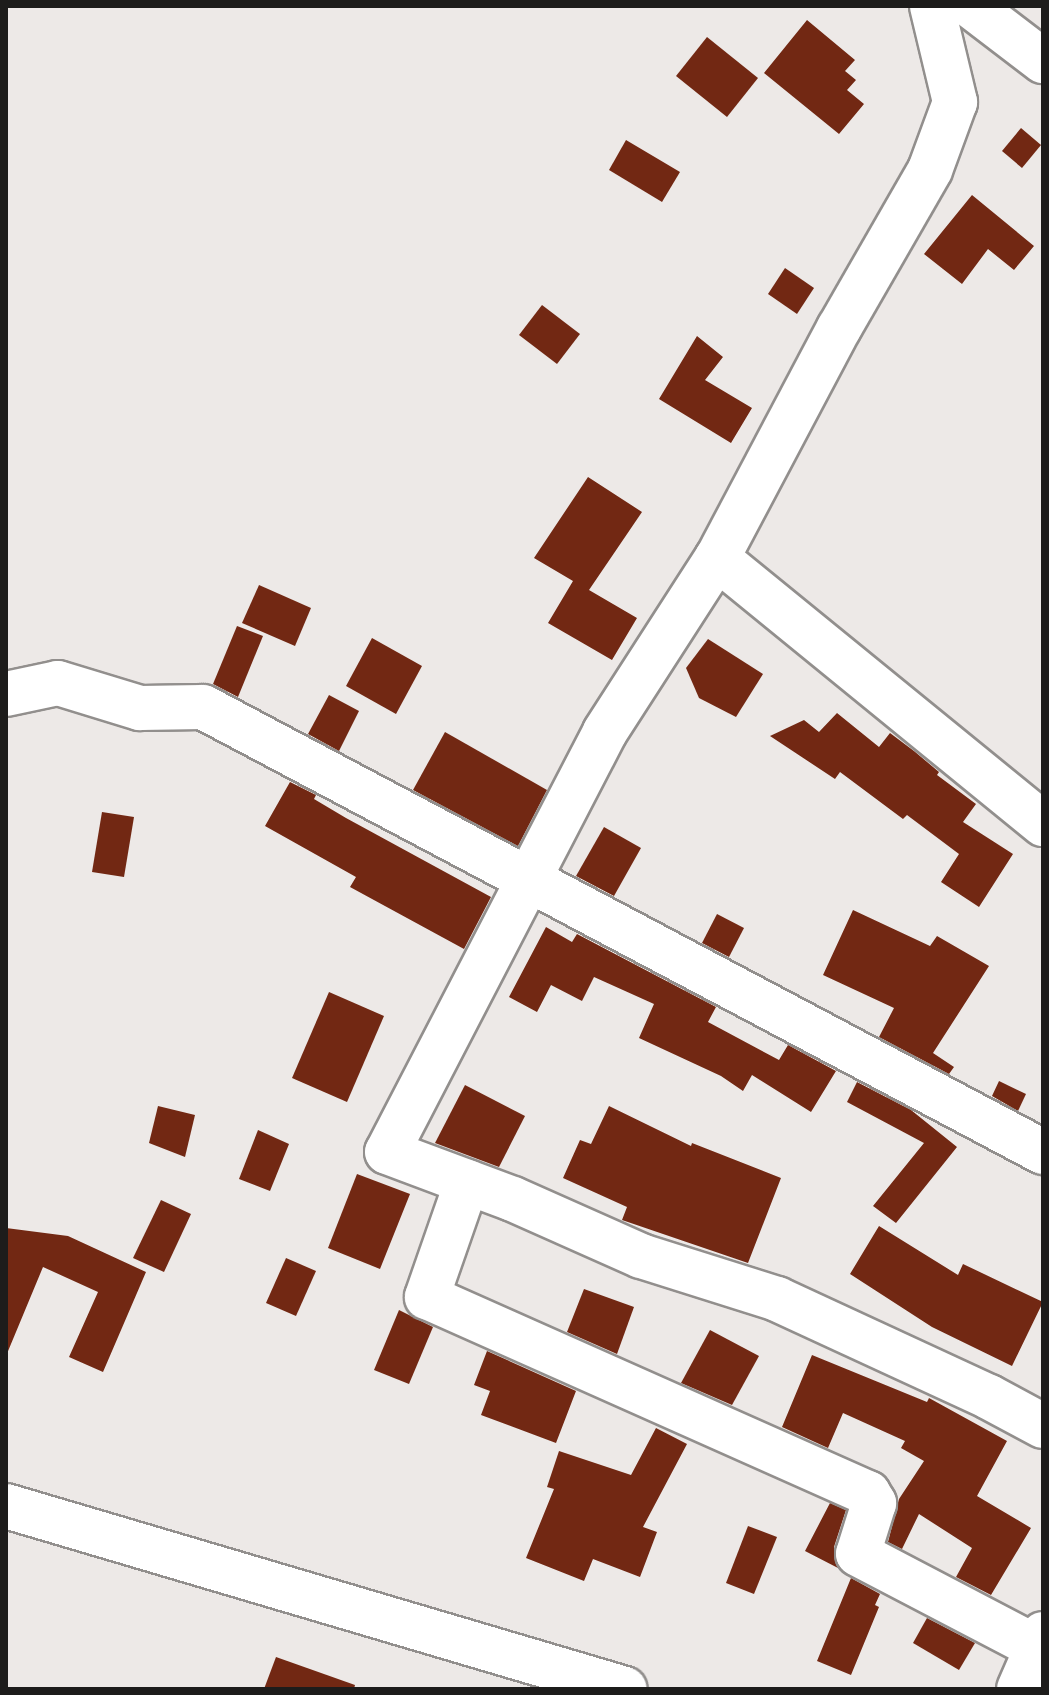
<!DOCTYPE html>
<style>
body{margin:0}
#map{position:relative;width:1049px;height:1695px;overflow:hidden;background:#ede9e7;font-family:Ubuntu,sans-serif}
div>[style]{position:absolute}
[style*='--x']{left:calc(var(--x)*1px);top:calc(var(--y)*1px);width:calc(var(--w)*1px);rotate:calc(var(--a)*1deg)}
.building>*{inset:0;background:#722813}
.roads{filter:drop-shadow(2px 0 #928f8d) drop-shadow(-2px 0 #928f8d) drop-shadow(0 2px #928f8d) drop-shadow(0 -2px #928f8d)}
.minor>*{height:44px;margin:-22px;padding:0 22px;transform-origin:22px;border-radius:22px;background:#fff}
span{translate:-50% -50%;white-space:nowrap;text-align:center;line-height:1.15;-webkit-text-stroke:8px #fff;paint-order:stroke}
.frame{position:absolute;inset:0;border:8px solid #1d1c1b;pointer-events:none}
</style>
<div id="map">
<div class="building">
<div style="clip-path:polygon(807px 20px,855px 60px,845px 71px,856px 80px,847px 90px,864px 104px,839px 134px,764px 73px)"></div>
<div style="clip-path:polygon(707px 37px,758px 78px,727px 117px,676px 76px)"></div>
<div style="clip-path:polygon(1021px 128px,1041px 145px,1022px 168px,1002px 151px)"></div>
<div style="clip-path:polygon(626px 140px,680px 172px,662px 202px,609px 170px)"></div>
<div style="clip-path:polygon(972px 195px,1034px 246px,1014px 270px,988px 249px,962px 284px,924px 254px)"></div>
<div style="clip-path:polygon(785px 268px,814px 288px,797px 314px,768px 294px)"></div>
<div style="clip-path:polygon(542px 305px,580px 334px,557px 364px,519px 335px)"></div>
<div style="clip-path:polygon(697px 336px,723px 357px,705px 380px,752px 408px,731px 443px,659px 399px)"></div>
<div style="clip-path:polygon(588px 477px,642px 512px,589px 590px,637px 618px,612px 660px,548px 623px,573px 581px,534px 558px)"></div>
<div style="clip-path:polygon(259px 585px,311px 608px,295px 646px,242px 623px)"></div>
<div style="clip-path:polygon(237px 626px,263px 636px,238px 697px,213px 684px)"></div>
<div style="clip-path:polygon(372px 638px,422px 666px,396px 714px,346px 686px)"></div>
<div style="clip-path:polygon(708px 639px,763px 674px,736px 717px,699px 698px,686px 668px)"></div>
<div style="clip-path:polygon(329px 695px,359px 711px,339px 751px,308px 734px)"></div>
<div style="clip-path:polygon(837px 713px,879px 747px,890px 733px,914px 751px,939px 772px,937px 775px,976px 804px,963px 822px,1013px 854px,979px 907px,941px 882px,959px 854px,907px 815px,903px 819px,840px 772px,835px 779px,770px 736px,804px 720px,819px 732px)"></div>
<div style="clip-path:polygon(445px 732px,547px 790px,518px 846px,413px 790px)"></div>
<div style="clip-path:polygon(290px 782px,316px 795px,314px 799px,346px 818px,491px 897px,464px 949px,350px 887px,356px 877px,265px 826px)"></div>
<div style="clip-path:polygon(102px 812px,134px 817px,124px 877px,92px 872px)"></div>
<div style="clip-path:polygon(604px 827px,641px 848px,614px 896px,576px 876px)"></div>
<div style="clip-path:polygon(853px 910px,930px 946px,937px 936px,989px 966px,933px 1053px,954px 1067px,949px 1074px,879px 1037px,894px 1008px,823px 975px)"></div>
<div style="clip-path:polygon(717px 914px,744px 928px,729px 957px,702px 943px)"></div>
<div style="clip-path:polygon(546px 927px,572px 942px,577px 934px,716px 1007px,708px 1022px,779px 1060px,788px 1045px,836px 1071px,811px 1112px,752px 1075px,743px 1091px,721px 1076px,639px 1038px,654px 1004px,594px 977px,582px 1001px,551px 985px,537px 1012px,509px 997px)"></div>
<div style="clip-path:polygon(329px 992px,384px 1016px,347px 1102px,292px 1078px)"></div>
<div style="clip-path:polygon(999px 1081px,1026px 1094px,1018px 1111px,992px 1096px)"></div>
<div style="clip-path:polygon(857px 1082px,911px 1110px,957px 1147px,896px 1223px,873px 1206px,924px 1143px,847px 1102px)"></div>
<div style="clip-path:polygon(465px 1085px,525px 1116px,499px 1167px,435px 1143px)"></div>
<div style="clip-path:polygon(158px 1106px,195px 1115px,185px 1157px,149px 1143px)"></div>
<div style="clip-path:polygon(609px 1106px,691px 1146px,692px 1143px,781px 1178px,748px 1263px,622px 1220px,627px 1207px,563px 1178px,580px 1140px,591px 1144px)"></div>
<div style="clip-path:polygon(258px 1130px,289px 1144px,270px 1191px,239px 1179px)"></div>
<div style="clip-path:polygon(357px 1174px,410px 1194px,380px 1269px,328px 1248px)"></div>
<div style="clip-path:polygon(161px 1200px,191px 1214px,164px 1272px,133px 1258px)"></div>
<div style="clip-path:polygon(879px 1226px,958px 1275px,963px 1264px,1043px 1302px,1012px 1366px,932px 1327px,850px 1274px)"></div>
<div style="clip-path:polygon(6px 1228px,68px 1236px,146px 1272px,103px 1372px,69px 1357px,98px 1292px,43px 1267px,6px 1356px)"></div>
<div style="clip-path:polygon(286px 1258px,316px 1271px,296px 1316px,266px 1303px)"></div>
<div style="clip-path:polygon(584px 1289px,634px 1307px,617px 1354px,567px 1332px)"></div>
<div style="clip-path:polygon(399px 1310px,433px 1327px,409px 1384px,374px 1370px)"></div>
<div style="clip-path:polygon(710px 1330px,759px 1356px,732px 1405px,681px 1383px)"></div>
<div style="clip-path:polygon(487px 1351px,576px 1391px,556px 1443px,481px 1415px,490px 1391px,474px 1385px)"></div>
<div style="clip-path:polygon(812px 1355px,927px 1402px,929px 1398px,1007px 1441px,977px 1496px,1031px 1528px,991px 1595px,956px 1577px,972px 1548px,919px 1514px,902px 1549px,888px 1542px,899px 1499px,924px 1461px,901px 1448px,905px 1441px,843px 1413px,828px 1448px,782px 1427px)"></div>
<div style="clip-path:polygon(656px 1428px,687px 1444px,643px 1527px,657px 1532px,640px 1577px,593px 1559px,584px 1581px,526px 1558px,554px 1489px,547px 1487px,559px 1451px,631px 1475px)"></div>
<div style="clip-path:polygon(830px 1503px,846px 1510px,834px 1547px,838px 1568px,805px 1551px)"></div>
<div style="clip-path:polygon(748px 1526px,777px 1537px,754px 1594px,726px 1583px)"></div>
<div style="clip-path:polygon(851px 1578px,880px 1594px,875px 1605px,879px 1607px,851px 1675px,817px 1661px)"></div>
<div style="clip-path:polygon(927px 1618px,975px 1643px,959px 1670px,913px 1643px)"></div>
<div style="clip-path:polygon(276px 1657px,355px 1685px,354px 1689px,264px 1689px)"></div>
</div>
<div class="roads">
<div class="minor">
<div style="--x:932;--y:6;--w:99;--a:76.5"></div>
<div style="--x:955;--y:102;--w:72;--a:110.2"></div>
<div style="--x:930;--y:170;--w:182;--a:119.9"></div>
<div style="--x:839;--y:328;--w:260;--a:117.9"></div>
<div style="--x:717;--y:558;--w:207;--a:122.8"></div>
<div style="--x:605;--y:732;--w:473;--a:117.4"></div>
<div style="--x:387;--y:1152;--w:134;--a:20.5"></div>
<div style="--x:513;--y:1199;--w:140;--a:24"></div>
<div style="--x:641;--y:1256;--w:143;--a:17.5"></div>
<div style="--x:777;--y:1299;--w:234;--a:24.8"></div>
<div style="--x:989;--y:1397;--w:61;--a:28.2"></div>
<div style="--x:971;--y:6;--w:91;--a:37.4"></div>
<div style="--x:717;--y:558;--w:421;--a:39.2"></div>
<div style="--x:6;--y:694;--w:53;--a:-11.9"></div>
<div style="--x:58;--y:683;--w:86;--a:17"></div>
<div style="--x:140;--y:708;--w:63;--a:-0.9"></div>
<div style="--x:203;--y:707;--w:951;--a:27.91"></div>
<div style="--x:467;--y:1182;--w:122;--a:109.2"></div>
<div style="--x:427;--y:1297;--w:483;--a:24"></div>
<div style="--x:868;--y:1493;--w:12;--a:59"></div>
<div style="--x:874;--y:1503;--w:53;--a:107.4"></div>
<div style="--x:858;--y:1554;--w:201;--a:27.6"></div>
<div style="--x:6;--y:1506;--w:645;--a:16.47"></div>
<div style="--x:1019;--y:1689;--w:60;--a:-66.4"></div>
</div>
</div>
<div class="frame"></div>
</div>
